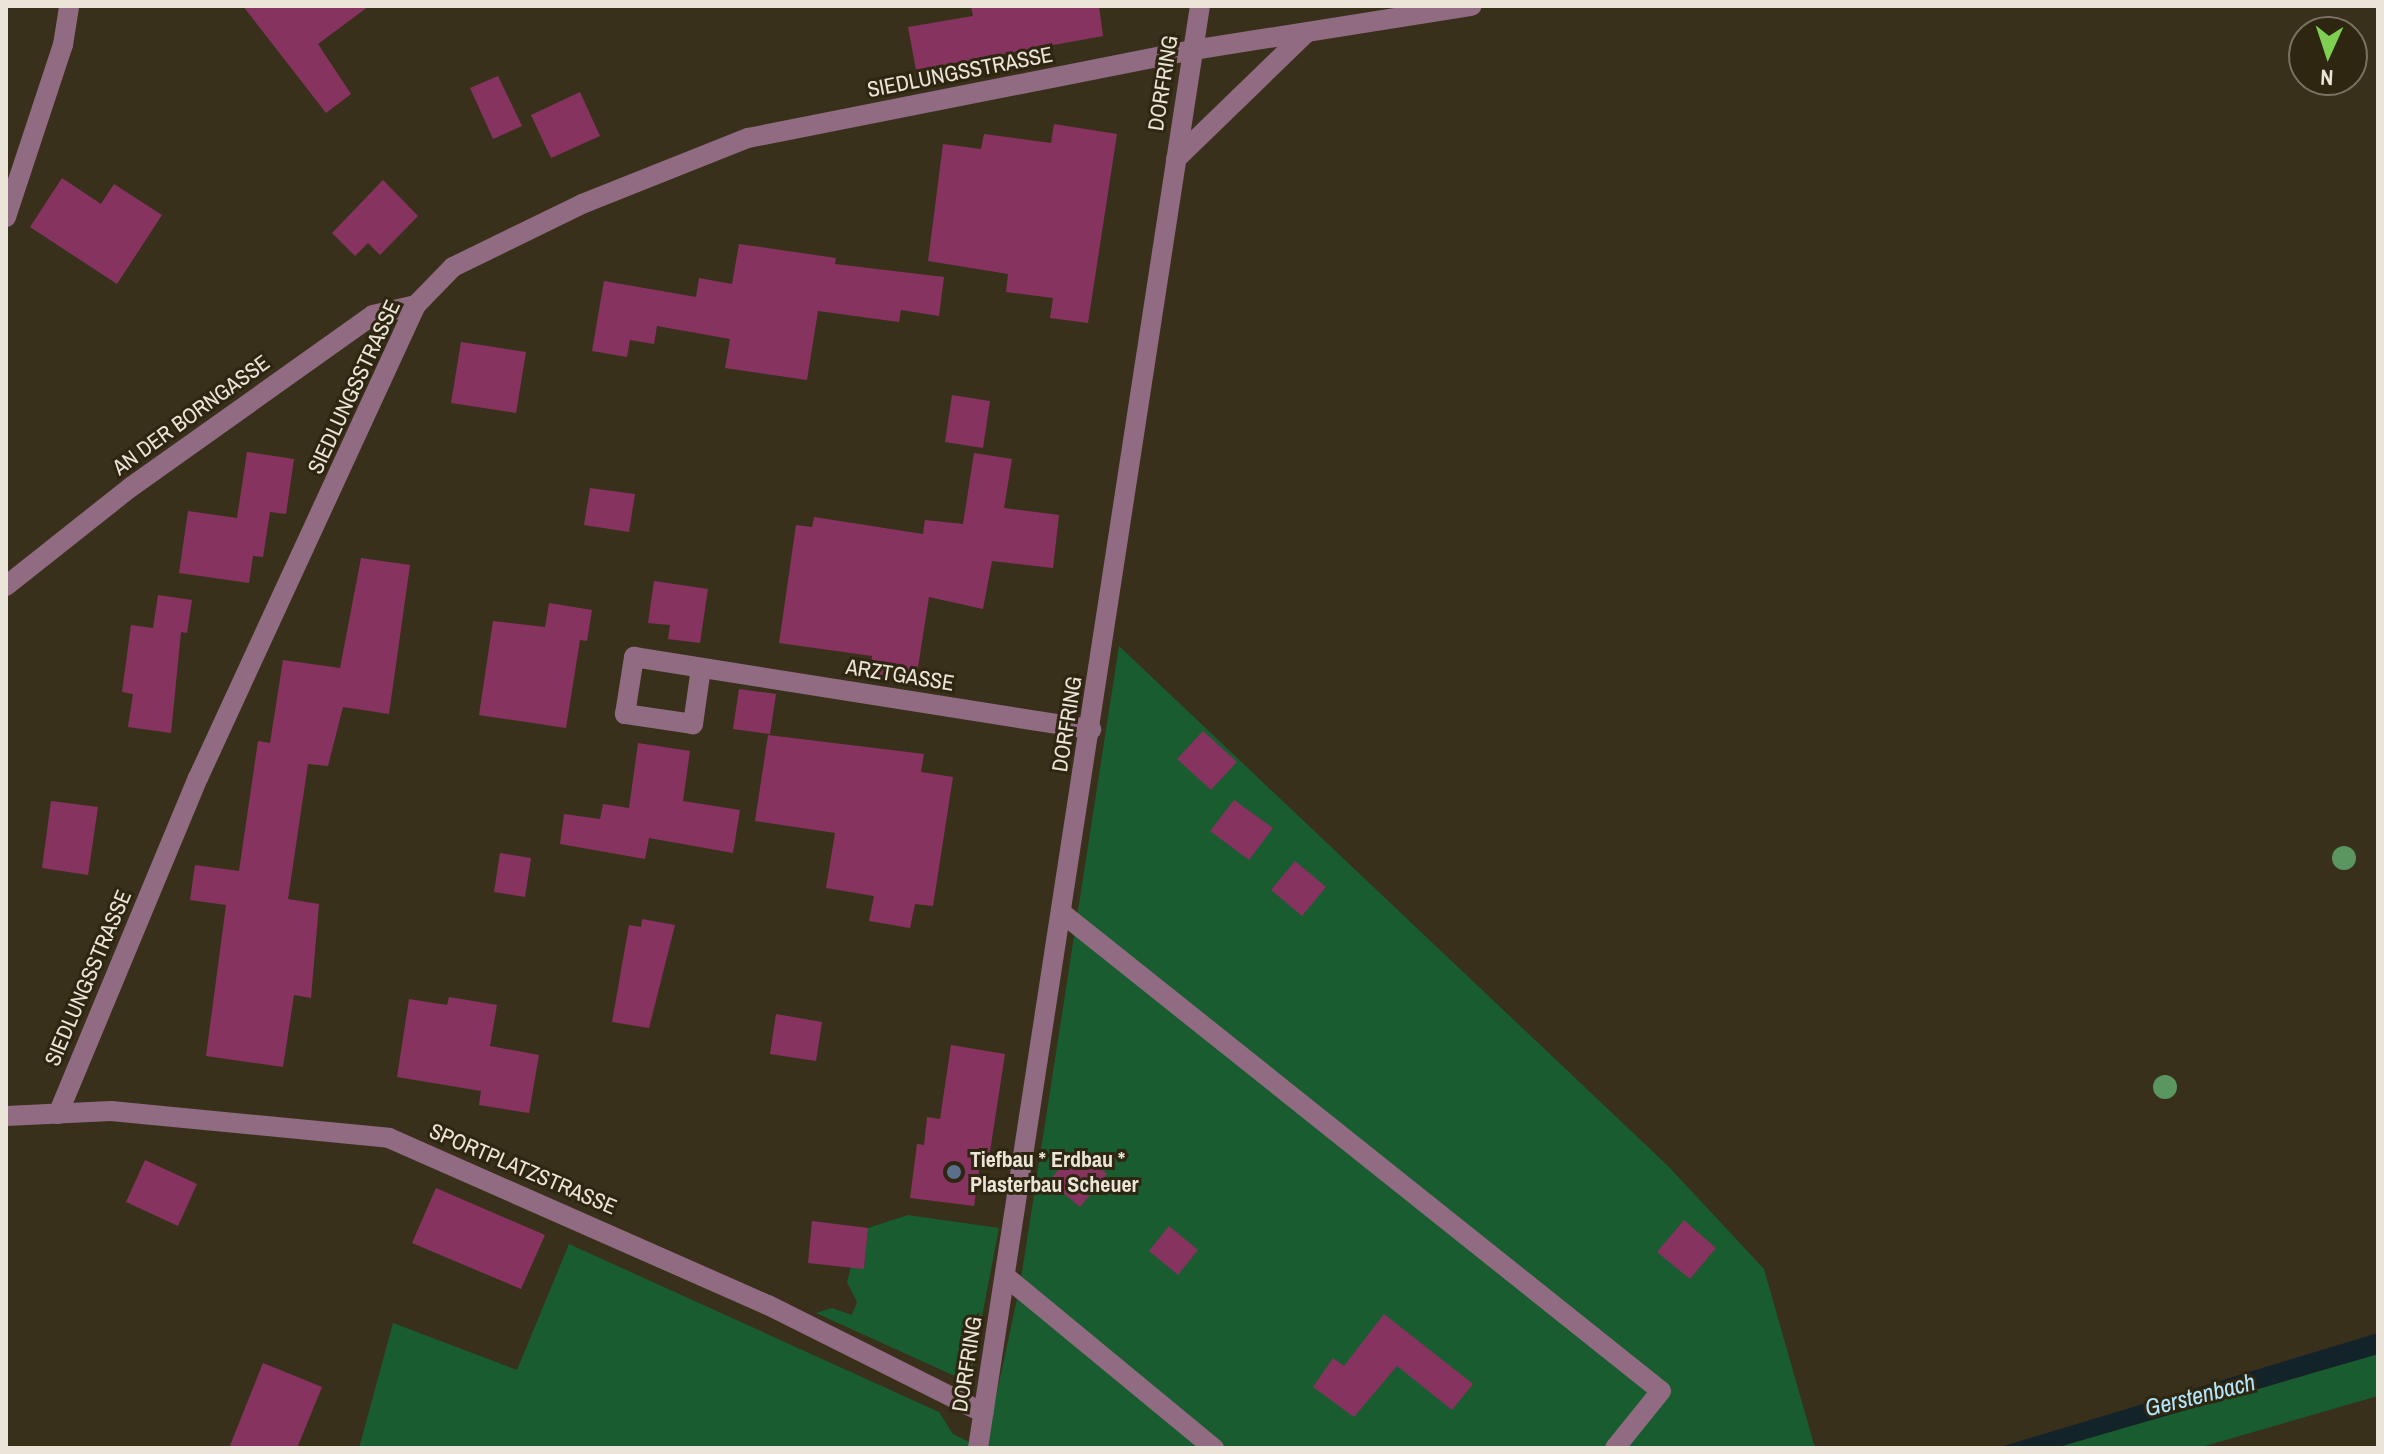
<!DOCTYPE html>
<style>
body{margin:0}
#map{position:relative;width:2384px;height:1454px;overflow:hidden;background:#39301c;font-family:"Archivo Narrow",sans-serif}
div>[style]{position:absolute}
[style*='--x']{left:calc(var(--x)*1px);top:calc(var(--y)*1px);width:calc(var(--w)*1px);rotate:calc(var(--a)*1deg)}
.green>*{inset:0;background:#185c30}
.water>*{inset:0;background:#13232a}
.building>*{inset:0;background:#873360}
.minor>*{height:20px;margin:-10px;padding:0 10px;transform-origin:10px;border-radius:10px;background:#906b82}
.trees>*{width:24px;height:24px;margin:-12px;border-radius:50%;background:#5b9660}
.dots>*{width:22px;height:22px;translate:-50% -50%;box-sizing:border-box;border:4px solid #2f2612;border-radius:50%}
span{translate:-50% -50%;white-space:nowrap;text-align:center;line-height:1.15;-webkit-text-stroke:6px #2f2612;paint-order:stroke}
.street-label{font-size:22px;color:#eae5d8}
.poi-label{font-size:22px;color:#eae5d8;font-weight:700}
.left{translate:0 -50%;text-align:left}
.water-label{font-size:24px;color:#b1e6fc;font-style:italic}
.frame{position:absolute;inset:0;border:8px solid #eae5d8;pointer-events:none}
.north{position:absolute;left:2288px;top:16px;width:80px;height:80px;box-sizing:border-box;background:#2f2612;border:2px solid #7a7261;border-radius:50%;rotate:183deg;font-size:22px;font-weight:700;line-height:32px;text-align:center;color:#eae5d8}
.north::after{content:'';display:block;margin:auto;width:28px;height:36px;background:#7fd052;clip-path:polygon(50% 0,100% 100%,50% 72%,0 100%)}
</style>
<div id="map">
<div class="green">
<div style="clip-path:polygon(1119px 646px,1668px 1166px,1764px 1269px,1815px 1448px,985px 1448px,1020px 1285px)"></div>
<div style="clip-path:polygon(908px 1215px,999px 1228px,971px 1373px,957px 1377px,816px 1313px,832px 1308px,852px 1315px,857px 1302px,847px 1282px,851px 1267px,864px 1268px,868px 1228px)"></div>
<div style="clip-path:polygon(569px 1244px,939px 1412px,953px 1434px,982px 1448px,359px 1448px,393px 1323px,517px 1370px)"></div>
<div style="clip-path:polygon(2378px 1354px,2378px 1396px,2198px 1448px,2055px 1448px)"></div>
</div>
<div class="water">
<div style="clip-path:polygon(2378px 1333px,2378px 1354px,2055px 1448px,1997px 1448px)"></div>
</div>
<div class="building">
<div style="clip-path:polygon(243px 6px,369px 6px,318px 44px,351px 94px,326px 113px)"></div>
<div style="clip-path:polygon(971px 6px,1099px 6px,1103px 36px,916px 70px,908px 27px,973px 16px)"></div>
<div style="clip-path:polygon(498px 76px,522px 126px,493px 139px,470px 88px)"></div>
<div style="clip-path:polygon(580px 92px,600px 136px,551px 158px,531px 115px)"></div>
<div style="clip-path:polygon(1054px 124px,1117px 134px,1088px 323px,1050px 318px,1053px 298px,1006px 292px,1008px 274px,928px 261px,943px 144px,981px 149px,984px 134px,1051px 143px)"></div>
<div style="clip-path:polygon(62px 178px,101px 204px,114px 184px,162px 215px,117px 284px,30px 227px)"></div>
<div style="clip-path:polygon(383px 180px,418px 216px,380px 255px,368px 243px,355px 256px,332px 233px)"></div>
<div style="clip-path:polygon(739px 244px,836px 258px,835px 264px,944px 277px,939px 316px,901px 310px,899px 322px,818px 311px,807px 380px,725px 368px,730px 339px,657px 326px,654px 344px,630px 340px,627px 357px,592px 351px,604px 281px,696px 297px,699px 278px,732px 284px)"></div>
<div style="clip-path:polygon(461px 342px,526px 352px,516px 413px,451px 403px)"></div>
<div style="clip-path:polygon(952px 395px,990px 401px,983px 448px,945px 442px)"></div>
<div style="clip-path:polygon(247px 452px,294px 459px,286px 514px,270px 512px,263px 557px,253px 556px,249px 583px,179px 573px,188px 511px,237px 518px)"></div>
<div style="clip-path:polygon(974px 453px,1012px 459px,1004px 508px,1059px 515px,1053px 568px,992px 561px,983px 609px,929px 597px,916px 680px,870px 673px,872px 656px,779px 643px,796px 525px,812px 527px,814px 517px,923px 534px,925px 520px,963px 524px)"></div>
<div style="clip-path:polygon(590px 488px,635px 494px,629px 532px,584px 525px)"></div>
<div style="clip-path:polygon(361px 558px,410px 565px,389px 714px,343px 707px,328px 766px,308px 764px,288px 899px,319px 904px,311px 998px,294px 995px,283px 1067px,206px 1056px,226px 905px,190px 900px,195px 865px,239px 871px,258px 741px,270px 743px,283px 660px,340px 668px)"></div>
<div style="clip-path:polygon(654px 581px,708px 589px,700px 643px,668px 639px,670px 625px,648px 623px)"></div>
<div style="clip-path:polygon(158px 595px,192px 600px,187px 633px,181px 632px,171px 733px,128px 727px,133px 694px,122px 692px,131px 625px,153px 628px)"></div>
<div style="clip-path:polygon(549px 603px,592px 610px,587px 641px,580px 640px,566px 728px,479px 715px,493px 621px,545px 627px)"></div>
<div style="clip-path:polygon(739px 689px,776px 694px,770px 734px,733px 729px)"></div>
<div style="clip-path:polygon(1203px 731px,1237px 762px,1211px 790px,1177px 759px)"></div>
<div style="clip-path:polygon(768px 735px,924px 754px,921px 772px,953px 777px,933px 906px,915px 904px,910px 928px,869px 921px,874px 896px,826px 888px,835px 833px,755px 821px)"></div>
<div style="clip-path:polygon(638px 743px,690px 751px,683px 801px,740px 810px,733px 853px,649px 838px,645px 859px,560px 844px,564px 814px,600px 819px,603px 804px,629px 808px)"></div>
<div style="clip-path:polygon(1234px 800px,1273px 828px,1249px 860px,1210px 831px)"></div>
<div style="clip-path:polygon(51px 801px,98px 807px,88px 875px,42px 868px)"></div>
<div style="clip-path:polygon(500px 853px,531px 858px,525px 897px,494px 892px)"></div>
<div style="clip-path:polygon(1295px 861px,1326px 887px,1302px 916px,1271px 890px)"></div>
<div style="clip-path:polygon(642px 919px,675px 925px,649px 1028px,612px 1022px,629px 925px,641px 927px)"></div>
<div style="clip-path:polygon(449px 997px,497px 1005px,490px 1046px,539px 1055px,529px 1113px,479px 1105px,481px 1091px,397px 1077px,409px 999px,447px 1005px)"></div>
<div style="clip-path:polygon(776px 1014px,822px 1022px,816px 1061px,770px 1054px)"></div>
<div style="clip-path:polygon(951px 1045px,1005px 1054px,989px 1158px,981px 1157px,974px 1206px,910px 1198px,917px 1144px,924px 1145px,927px 1117px,940px 1119px)"></div>
<div style="clip-path:polygon(1076px 1149px,1107px 1174px,1080px 1207px,1049px 1181px)"></div>
<div style="clip-path:polygon(145px 1160px,197px 1184px,178px 1226px,126px 1202px)"></div>
<div style="clip-path:polygon(436px 1188px,545px 1235px,521px 1289px,412px 1243px)"></div>
<div style="clip-path:polygon(1684px 1220px,1716px 1248px,1690px 1279px,1657px 1252px)"></div>
<div style="clip-path:polygon(812px 1221px,868px 1228px,864px 1269px,808px 1263px)"></div>
<div style="clip-path:polygon(1169px 1226px,1198px 1250px,1178px 1275px,1149px 1251px)"></div>
<div style="clip-path:polygon(1384px 1314px,1473px 1384px,1452px 1410px,1397px 1366px,1354px 1417px,1313px 1387px,1333px 1358px,1344px 1366px)"></div>
<div style="clip-path:polygon(263px 1363px,322px 1387px,297px 1448px,229px 1448px)"></div>
</div>
<div class="minor">
<div style="--x:1176;--y:159;--w:181;--a:-44.1"></div>
<div style="--x:6;--y:217;--w:181;--a:-71.7"></div>
<div style="--x:63;--y:45;--w:39;--a:-81"></div>
<div style="--x:6;--y:586;--w:159;--a:-38.4"></div>
<div style="--x:131;--y:487;--w:297;--a:-35.4"></div>
<div style="--x:373;--y:315;--w:44;--a:-13.1"></div>
<div style="--x:701;--y:668;--w:57;--a:98.1"></div>
<div style="--x:693;--y:724;--w:69;--a:-171.6"></div>
<div style="--x:625;--y:714;--w:58;--a:-81"></div>
<div style="--x:634;--y:657;--w:463;--a:9"></div>
<div style="--x:1062;--y:913;--w:766;--a:38.59"></div>
<div style="--x:1661;--y:1391;--w:73;--a:128.9"></div>
<div style="--x:58;--y:1114;--w:364;--a:-67.4"></div>
<div style="--x:198;--y:778;--w:521;--a:-65.26"></div>
<div style="--x:416;--y:305;--w:53;--a:-45.8"></div>
<div style="--x:453;--y:267;--w:144;--a:-26"></div>
<div style="--x:582;--y:204;--w:179;--a:-21.7"></div>
<div style="--x:748;--y:138;--w:454;--a:-11.2"></div>
<div style="--x:1193;--y:50;--w:282;--a:-9"></div>
<div style="--x:6;--y:1116;--w:105;--a:-2.7"></div>
<div style="--x:111;--y:1111;--w:279;--a:5.5"></div>
<div style="--x:389;--y:1138;--w:414;--a:23.8"></div>
<div style="--x:768;--y:1305;--w:241;--a:26.6"></div>
<div style="--x:1005;--y:1276;--w:271;--a:39.5"></div>
<div style="--x:978;--y:1448;--w:1459;--a:-81.25"></div>
</div>
<div class="trees">
<div style="left:2344px;top:858px"></div>
<div style="left:2165px;top:1087px"></div>
</div>
<div class="dots">
<div style="left:954px;top:1172px;background:#5c6f8a"></div>
</div>
<div class="street-label">
<span style="left:960px;top:72px;rotate:-11deg">SIEDLUNGSSTRASSE</span>
<span style="left:1163px;top:83px;rotate:-81deg">DORFRING</span>
<span style="left:354px;top:387px;rotate:-65deg">SIEDLUNGSSTRASSE</span>
<span style="left:191px;top:415px;rotate:-36deg">AN DER BORNGASSE</span>
<span style="left:900px;top:675px;rotate:9deg">ARZTGASSE</span>
<span style="left:1067px;top:724px;rotate:-81deg">DORFRING</span>
<span style="left:88px;top:978px;rotate:-67deg">SIEDLUNGSSTRASSE</span>
<span style="left:523px;top:1169px;rotate:23deg">SPORTPLATZSTRASSE</span>
<span style="left:967px;top:1364px;rotate:-81deg">DORFRING</span>
</div>
<div class="poi-label">
<span class="left" style="left:970px;top:1172px">Tiefbau * Erdbau *<br>Plasterbau Scheuer</span>
</div>
<div class="water-label">
<span style="left:2200px;top:1395px;rotate:-14deg">Gerstenbach</span>
</div>
<div class="frame"></div>
<div class="north">N</div>
</div>
